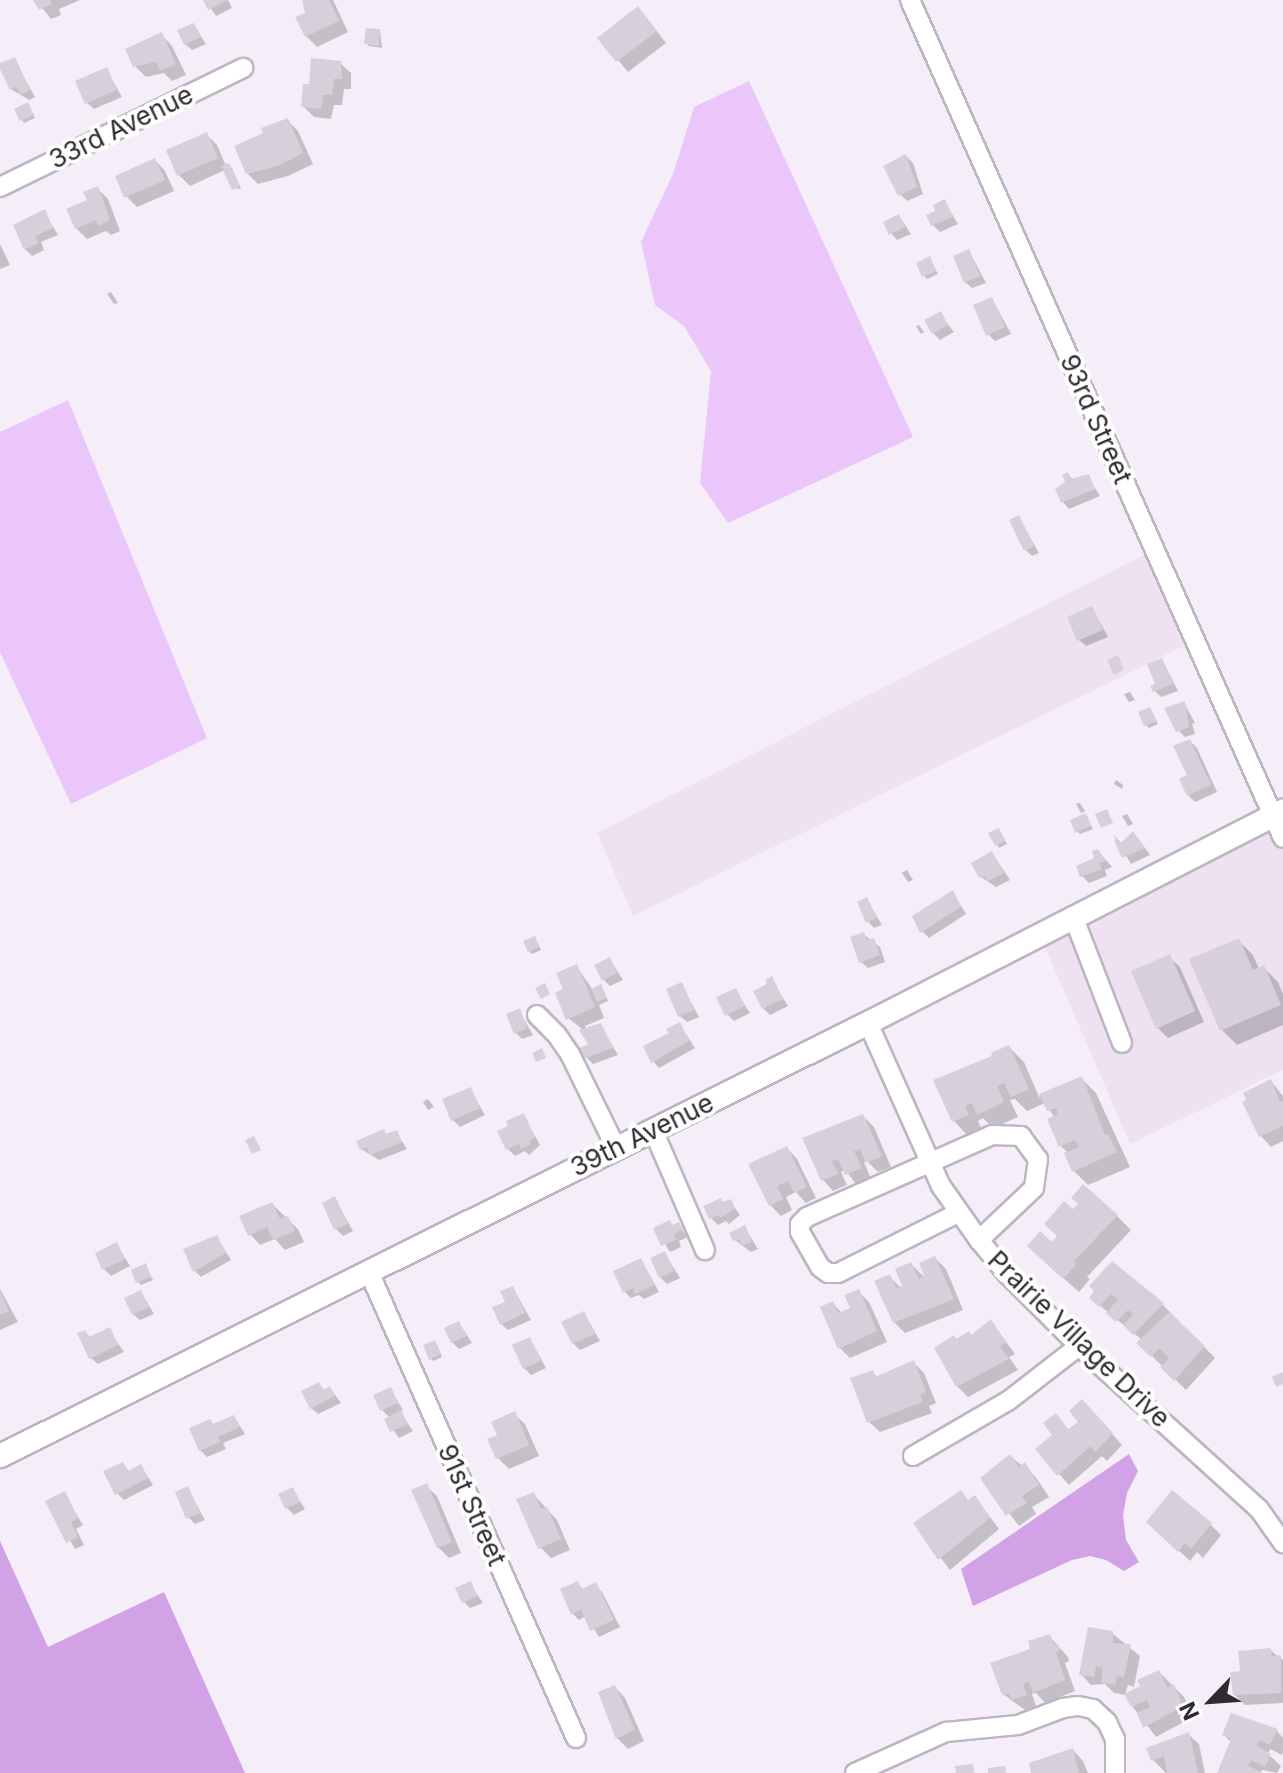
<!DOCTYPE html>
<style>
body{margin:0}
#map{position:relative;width:1283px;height:1773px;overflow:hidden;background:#f5eef8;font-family:Inter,sans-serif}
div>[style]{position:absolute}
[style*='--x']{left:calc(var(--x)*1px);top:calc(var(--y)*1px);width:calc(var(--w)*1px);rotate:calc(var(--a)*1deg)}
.built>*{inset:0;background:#ede1f2}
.green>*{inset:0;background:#eac6fb}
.water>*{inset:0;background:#d1a2e6}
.shadow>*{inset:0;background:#0003}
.building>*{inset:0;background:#d7d0da}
.roads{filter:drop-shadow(2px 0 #bdb6c0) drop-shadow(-2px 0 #bdb6c0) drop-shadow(0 2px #bdb6c0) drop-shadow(0 -2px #bdb6c0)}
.minor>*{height:18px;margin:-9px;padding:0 9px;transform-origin:9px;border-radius:9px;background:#fff}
.major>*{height:22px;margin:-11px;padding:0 11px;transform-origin:11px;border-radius:11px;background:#fff}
span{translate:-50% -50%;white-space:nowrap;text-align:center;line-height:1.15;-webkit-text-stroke:8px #fefefe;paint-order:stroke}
.street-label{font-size:26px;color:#2e2c30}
.north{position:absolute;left:1171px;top:1661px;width:80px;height:80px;-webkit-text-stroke:6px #fefefe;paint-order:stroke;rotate:245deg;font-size:22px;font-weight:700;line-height:32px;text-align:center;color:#2e2c30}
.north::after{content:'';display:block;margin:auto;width:28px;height:36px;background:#2e2c30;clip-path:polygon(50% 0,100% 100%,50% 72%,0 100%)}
</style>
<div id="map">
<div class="built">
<div style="clip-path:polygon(1154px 550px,1194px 641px,633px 916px,597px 833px)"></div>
<div style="clip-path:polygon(1272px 817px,1283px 838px,1283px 1070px,1130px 1144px,1039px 933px)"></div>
</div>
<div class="green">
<div style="clip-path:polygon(749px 81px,913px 437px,728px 523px,700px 483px,711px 371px,684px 326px,655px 305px,641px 242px,673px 174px,694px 107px)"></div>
<div style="clip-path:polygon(68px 400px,207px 738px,71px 804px,0 652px,0 432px)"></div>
</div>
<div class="water">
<div style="clip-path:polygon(1129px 1454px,1138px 1471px,1127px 1493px,1123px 1515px,1126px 1540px,1139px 1562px,1124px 1571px,1106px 1560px,1090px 1556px,1072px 1560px,973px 1606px,961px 1569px)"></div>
<div style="clip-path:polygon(0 1541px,48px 1647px,164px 1592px,245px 1773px,0 1773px)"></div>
</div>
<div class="shadow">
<div style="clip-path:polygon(36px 0,80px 0,59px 9px,61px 15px,51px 19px)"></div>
<div style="clip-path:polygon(205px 0,228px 0,232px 8px,216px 16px)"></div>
<div style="clip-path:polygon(305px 0,333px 0,348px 32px,317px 47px,306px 36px)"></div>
<div style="clip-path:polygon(648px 20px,666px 43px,628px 72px,600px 38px)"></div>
<div style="clip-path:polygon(194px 25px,206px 44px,192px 50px,185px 44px)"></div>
<div style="clip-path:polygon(380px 31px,382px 48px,369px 46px,367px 43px)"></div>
<div style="clip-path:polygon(162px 35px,172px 46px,186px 75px,172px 81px,164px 73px,146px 77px,135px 66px)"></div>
<div style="clip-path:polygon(14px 59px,35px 97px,29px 100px,11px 89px)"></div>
<div style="clip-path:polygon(340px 63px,351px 73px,351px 89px,344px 89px,342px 105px,334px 105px,331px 119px,314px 117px,303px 106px,311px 86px)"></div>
<div style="clip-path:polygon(106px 69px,122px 97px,94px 109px,87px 103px)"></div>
<div style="clip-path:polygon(30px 108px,35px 118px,24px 123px,22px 120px)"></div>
<div style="clip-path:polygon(287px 120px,298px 131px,313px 164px,288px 176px,258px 184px,247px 173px,266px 134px)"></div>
<div style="clip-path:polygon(206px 134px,217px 145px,226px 166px,232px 168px,241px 189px,233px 188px,225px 170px,190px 186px,179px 175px)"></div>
<div style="clip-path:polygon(906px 156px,913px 163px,923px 194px,907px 201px,900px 194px)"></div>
<div style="clip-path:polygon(155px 160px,165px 171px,174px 191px,137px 207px,126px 196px)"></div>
<div style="clip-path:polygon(97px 188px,108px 199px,120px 231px,111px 235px,106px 231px,87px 239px,76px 228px)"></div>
<div style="clip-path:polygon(945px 202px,958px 224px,940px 232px,933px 225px)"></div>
<div style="clip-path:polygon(44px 212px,58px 235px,41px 242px,44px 250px,32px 256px,25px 249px)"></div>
<div style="clip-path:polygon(899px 216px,911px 234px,897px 240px,891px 233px)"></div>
<div style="clip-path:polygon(0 244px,10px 265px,0 269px)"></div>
<div style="clip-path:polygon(969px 251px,986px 283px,972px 288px,965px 282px)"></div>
<div style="clip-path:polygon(930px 259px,938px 274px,927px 279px,924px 276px)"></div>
<div style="clip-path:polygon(111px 292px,118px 303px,114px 304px,107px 294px)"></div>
<div style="clip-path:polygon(992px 299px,1011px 334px,995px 341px,988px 334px)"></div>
<div style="clip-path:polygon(940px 314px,954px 332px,940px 340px,933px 333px)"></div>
<div style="clip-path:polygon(919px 325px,924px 332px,921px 334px,916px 326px)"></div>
<div style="clip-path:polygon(1068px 475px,1074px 480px,1088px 477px,1100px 496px,1069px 509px,1063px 502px)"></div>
<div style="clip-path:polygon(1019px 518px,1039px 553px,1032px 556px,1026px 550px)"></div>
<div style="clip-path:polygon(1092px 608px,1108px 637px,1086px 646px,1079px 640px)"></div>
<div style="clip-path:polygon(1162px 660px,1178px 691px,1161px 697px,1154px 690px)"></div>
<div style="clip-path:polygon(1130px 692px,1135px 700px,1129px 702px,1124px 694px)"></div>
<div style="clip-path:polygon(1184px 703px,1195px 723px,1192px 724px,1195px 734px,1185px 737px,1178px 730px)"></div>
<div style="clip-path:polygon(1150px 709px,1158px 724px,1149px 728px,1146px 725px)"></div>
<div style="clip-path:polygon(1190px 741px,1197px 748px,1217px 792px,1195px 802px,1188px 795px)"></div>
<div style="clip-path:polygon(1116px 780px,1123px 785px,1122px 789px,1114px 784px)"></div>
<div style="clip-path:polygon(1080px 803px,1085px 811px,1081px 813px,1076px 804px)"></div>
<div style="clip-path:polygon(1127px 814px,1133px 824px,1128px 826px,1122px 816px)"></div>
<div style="clip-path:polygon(1086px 815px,1093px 829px,1080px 834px,1077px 831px)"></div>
<div style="clip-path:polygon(1001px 833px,1007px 844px,999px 848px,991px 834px)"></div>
<div style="clip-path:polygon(1113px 834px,1122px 844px,1140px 841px,1150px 855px,1131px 864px)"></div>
<div style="clip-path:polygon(1098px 851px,1112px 867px,1105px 870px,1107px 876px,1089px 883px,1082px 876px,1097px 860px)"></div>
<div style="clip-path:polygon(992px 853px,1010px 880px,996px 887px,981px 877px)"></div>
<div style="clip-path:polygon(907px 870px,913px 880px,908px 882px,902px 873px)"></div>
<div style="clip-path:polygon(953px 893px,966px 914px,929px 938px,922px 931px)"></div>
<div style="clip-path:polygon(867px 900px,882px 925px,874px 928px,868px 921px)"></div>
<div style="clip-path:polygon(863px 934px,880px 947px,885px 962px,868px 968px,861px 962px)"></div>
<div style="clip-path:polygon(1238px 940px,1253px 955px,1259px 969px,1263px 967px,1278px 982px,1283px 994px,1283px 1025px,1237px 1045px,1222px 1030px)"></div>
<div style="clip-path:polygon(537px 941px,541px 950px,532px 954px,529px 951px)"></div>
<div style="clip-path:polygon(1169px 957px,1180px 967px,1204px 1022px,1168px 1038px,1157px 1027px)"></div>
<div style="clip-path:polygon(610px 960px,623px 980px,610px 986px,603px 979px)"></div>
<div style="clip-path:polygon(577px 967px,593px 990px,603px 990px,608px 1001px,599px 1005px,604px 1018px,585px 1026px,586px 1029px,600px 1025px,618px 1055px,593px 1064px,586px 1057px,591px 1045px,581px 1028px,568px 1018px,566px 990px)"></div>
<div style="clip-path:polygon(681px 984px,699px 1017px,687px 1022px,680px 1016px)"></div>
<div style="clip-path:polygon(774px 984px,788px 1006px,770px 1015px,763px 1008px)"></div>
<div style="clip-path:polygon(735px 990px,750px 1013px,734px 1021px,727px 1014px)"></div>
<div style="clip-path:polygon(519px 1011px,533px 1035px,522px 1039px,515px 1032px)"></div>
<div style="clip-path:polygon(680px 1025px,695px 1048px,659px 1068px,653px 1061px)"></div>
<div style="clip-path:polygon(1009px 1047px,1024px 1062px,1039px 1097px,1081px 1078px,1096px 1093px,1130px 1167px,1088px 1185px,1074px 1171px,1068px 1153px,1061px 1146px,1055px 1118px,1045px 1103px,1027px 1111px,1015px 1099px,1010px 1100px,1018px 1117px,993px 1128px,983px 1118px,978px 1121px,982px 1130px,968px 1136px,954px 1121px,995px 1057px)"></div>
<div style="clip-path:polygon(1271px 1081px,1283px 1096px,1283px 1141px,1271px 1147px,1261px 1136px,1245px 1103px)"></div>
<div style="clip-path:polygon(470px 1089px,485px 1115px,460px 1127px,453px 1120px)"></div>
<div style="clip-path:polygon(428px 1099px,434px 1107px,428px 1110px,423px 1102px)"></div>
<div style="clip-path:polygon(523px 1115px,540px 1145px,529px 1155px,525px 1151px,515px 1156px,508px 1149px)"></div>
<div style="clip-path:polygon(863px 1116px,874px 1127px,891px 1167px,878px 1172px,867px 1161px,864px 1162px,871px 1179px,857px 1185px,845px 1170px,841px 1172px,847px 1185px,833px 1191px,823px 1180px,805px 1139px)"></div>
<div style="clip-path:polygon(396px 1132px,407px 1149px,379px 1160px,361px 1149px)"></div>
<div style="clip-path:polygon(787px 1148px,797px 1159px,816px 1198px,806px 1203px,796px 1192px,786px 1197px,792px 1210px,781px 1216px,770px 1205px)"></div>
<div style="clip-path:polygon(335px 1199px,353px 1231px,343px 1236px,336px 1229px)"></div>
<div style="clip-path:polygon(730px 1201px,740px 1215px,729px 1224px,726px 1221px,718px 1225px,711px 1218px)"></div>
<div style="clip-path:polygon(272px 1204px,298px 1229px,304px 1242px,285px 1250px,275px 1239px,260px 1245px,250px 1234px)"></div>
<div style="clip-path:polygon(1074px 1212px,1117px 1216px,1131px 1230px,1087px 1277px,1090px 1279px,1079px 1292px,1044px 1261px)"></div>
<div style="clip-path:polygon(678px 1225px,688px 1237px,679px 1241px,681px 1247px,670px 1252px,655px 1229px)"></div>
<div style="clip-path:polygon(745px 1228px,758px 1249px,751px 1252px,735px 1240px)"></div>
<div style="clip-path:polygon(217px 1237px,231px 1260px,201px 1277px,194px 1270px)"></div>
<div style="clip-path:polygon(117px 1245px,130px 1266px,111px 1276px,104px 1269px)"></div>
<div style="clip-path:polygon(665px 1254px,680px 1278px,667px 1284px,660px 1277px)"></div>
<div style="clip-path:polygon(935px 1258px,946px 1269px,963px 1310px,905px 1333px,894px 1322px,890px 1277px,901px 1288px,911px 1264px,929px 1282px)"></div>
<div style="clip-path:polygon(641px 1260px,659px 1292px,644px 1299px,639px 1295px,631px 1298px,625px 1292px)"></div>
<div style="clip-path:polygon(145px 1266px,153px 1280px,141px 1285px,138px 1282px)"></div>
<div style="clip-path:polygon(513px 1288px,531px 1320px,508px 1330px,501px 1324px)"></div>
<div style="clip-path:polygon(0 1289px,18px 1322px,0 1330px)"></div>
<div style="clip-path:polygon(858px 1291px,869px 1302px,887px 1342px,850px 1358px,839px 1347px,832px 1303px,843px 1314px,853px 1309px)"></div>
<div style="clip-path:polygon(1097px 1291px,1162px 1304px,1215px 1358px,1186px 1390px,1139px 1343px,1142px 1340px,1091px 1298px)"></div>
<div style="clip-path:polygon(141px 1292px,154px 1314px,140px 1320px,133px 1314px)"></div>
<div style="clip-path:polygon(584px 1313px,600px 1341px,580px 1350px,573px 1343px)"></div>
<div style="clip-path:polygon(991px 1321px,1015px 1354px,1009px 1357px,1018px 1370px,968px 1397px,957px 1386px,957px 1341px,972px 1337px)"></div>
<div style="clip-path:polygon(459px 1323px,472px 1343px,459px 1349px,452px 1342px)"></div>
<div style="clip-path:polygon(109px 1330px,124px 1352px,98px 1364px,91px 1358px,85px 1332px,91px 1338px)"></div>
<div style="clip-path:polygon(530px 1339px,546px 1368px,531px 1375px,524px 1368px)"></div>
<div style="clip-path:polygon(437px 1345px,442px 1357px,433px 1361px,430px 1358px)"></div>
<div style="clip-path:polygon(914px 1363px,924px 1373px,936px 1403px,929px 1406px,932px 1413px,880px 1432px,869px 1422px,872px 1372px,878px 1378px)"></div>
<div style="clip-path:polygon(319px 1384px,325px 1391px,330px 1388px,341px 1403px,318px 1414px,311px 1408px)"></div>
<div style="clip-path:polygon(391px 1390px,403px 1410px,399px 1411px,413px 1431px,399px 1438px,386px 1420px,390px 1418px,382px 1410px)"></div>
<div style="clip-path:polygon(1093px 1412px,1122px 1445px,1107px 1461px,1102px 1456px,1069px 1485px,1059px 1474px,1056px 1416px,1070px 1431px)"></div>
<div style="clip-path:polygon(514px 1414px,525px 1424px,539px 1456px,509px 1469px,498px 1458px,490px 1440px,500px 1436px)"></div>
<div style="clip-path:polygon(234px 1417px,245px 1434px,223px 1443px,226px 1449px,207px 1457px,200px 1450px,214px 1426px)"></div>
<div style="clip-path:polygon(1010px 1456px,1035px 1476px,1049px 1497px,1032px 1507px,1036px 1514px,1019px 1526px,983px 1479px)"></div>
<div style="clip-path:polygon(123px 1464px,130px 1472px,141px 1466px,153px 1485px,124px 1500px,117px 1493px)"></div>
<div style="clip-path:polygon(426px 1486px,437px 1496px,461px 1553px,449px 1558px,438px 1547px)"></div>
<div style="clip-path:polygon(188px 1489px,205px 1520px,195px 1524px,188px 1517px)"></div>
<div style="clip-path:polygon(292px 1489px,305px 1509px,294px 1515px,287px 1508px)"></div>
<div style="clip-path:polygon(64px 1494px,83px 1525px,76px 1529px,84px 1545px,75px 1549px,48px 1502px)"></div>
<div style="clip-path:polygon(533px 1494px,557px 1520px,570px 1550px,551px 1558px,540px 1547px)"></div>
<div style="clip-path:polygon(975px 1497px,999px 1529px,950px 1570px,915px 1524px)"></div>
<div style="clip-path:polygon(1210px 1524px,1221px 1535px,1203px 1558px,1197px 1552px,1190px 1561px,1159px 1532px)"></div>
<div style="clip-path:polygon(577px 1583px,584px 1590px,595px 1585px,602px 1592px,620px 1627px,599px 1637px,586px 1616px,579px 1620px,573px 1614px)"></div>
<div style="clip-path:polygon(470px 1584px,483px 1603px,470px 1608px,463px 1601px)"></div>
<div style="clip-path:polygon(1112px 1633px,1140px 1656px,1134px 1687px,1128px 1685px,1125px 1695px,1114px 1693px,1105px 1684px,1091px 1685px,1081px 1674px)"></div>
<div style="clip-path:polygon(1049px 1636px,1068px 1657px,1069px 1661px,1065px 1663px,1075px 1691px,1045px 1703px,1036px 1693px,1032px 1694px,1036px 1706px,1025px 1710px,1003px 1694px)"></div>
<div style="clip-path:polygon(1270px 1650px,1283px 1660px,1283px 1703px,1245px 1705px,1234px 1694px,1242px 1672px)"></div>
<div style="clip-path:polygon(1159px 1672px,1184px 1697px,1193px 1717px,1156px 1737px,1132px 1706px,1143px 1687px)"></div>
<div style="clip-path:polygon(615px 1687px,625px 1698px,644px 1741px,628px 1749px,617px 1738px)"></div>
<div style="clip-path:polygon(1277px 1731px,1283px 1738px,1283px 1751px,1282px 1755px,1270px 1749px,1268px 1754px,1281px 1766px,1277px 1773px,1262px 1770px,1260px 1773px,1219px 1773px,1232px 1743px,1224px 1735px)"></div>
<div style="clip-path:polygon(1188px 1734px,1199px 1744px,1205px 1773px,1166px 1773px,1153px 1760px,1149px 1749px)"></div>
<div style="clip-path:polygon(1073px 1750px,1083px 1761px,1088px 1773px,1033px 1773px)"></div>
</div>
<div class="building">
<div style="clip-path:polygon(33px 0,50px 0,52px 4px,39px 10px)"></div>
<div style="clip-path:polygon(203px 0,228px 0,208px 10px)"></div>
<div style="clip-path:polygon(302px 0,329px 0,339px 21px,305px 37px,295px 17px,305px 13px)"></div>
<div style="clip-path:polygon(638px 6px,657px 31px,616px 62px,597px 38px)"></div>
<div style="clip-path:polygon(194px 23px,201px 37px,184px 45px,177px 30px)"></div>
<div style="clip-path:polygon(366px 28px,380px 29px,379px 46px,364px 44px)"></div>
<div style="clip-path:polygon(162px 32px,176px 64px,160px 71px,156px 62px,133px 67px,125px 49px)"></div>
<div style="clip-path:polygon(15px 57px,30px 90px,20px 95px,17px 87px,10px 90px,0 69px,0 63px)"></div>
<div style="clip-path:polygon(311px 58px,341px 61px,342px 79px,334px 79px,332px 95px,323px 95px,321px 109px,301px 107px,303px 84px,309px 84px)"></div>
<div style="clip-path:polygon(107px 67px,117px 90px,85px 104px,75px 81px)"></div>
<div style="clip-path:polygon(28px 102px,34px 115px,20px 121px,14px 109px)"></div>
<div style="clip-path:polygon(288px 118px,303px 153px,277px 166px,246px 174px,234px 146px,263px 133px,261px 128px)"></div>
<div style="clip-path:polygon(207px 132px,218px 158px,177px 176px,166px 150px)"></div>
<div style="clip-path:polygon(906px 154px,917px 187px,898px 196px,883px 166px)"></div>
<div style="clip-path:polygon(155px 158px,165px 180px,124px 198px,115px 176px)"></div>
<div style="clip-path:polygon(229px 163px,240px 186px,232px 190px,221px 166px)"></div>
<div style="clip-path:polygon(98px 186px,110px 220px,98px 226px,96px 220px,75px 229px,66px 209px,87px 200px,83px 192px)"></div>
<div style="clip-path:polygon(945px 199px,953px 217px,931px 226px,926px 215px,935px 211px,933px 205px)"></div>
<div style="clip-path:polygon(45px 209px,53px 228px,35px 236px,39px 243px,24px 250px,13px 225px)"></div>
<div style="clip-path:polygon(899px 214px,905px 227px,889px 235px,883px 222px)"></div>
<div style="clip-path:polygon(969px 249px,980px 276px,964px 283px,953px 256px)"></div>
<div style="clip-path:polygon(930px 256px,936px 271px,922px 277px,916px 263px)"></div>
<div style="clip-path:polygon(992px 297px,1005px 327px,986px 336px,973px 305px)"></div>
<div style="clip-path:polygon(941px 311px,948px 325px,932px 334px,924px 320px)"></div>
<div style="clip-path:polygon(1068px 472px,1071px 479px,1089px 474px,1095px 489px,1061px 503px,1055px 489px,1065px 482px,1062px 475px)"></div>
<div style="clip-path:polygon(1019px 515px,1034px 546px,1024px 551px,1009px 520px)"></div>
<div style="clip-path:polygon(1092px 606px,1103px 630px,1077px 641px,1067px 617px)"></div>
<div style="clip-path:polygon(1118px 655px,1124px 670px,1114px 675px,1107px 660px)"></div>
<div style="clip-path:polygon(1162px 658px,1173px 684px,1153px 692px,1150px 686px,1155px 684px,1147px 664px)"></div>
<div style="clip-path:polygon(1185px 701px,1189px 727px,1176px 732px,1164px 708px)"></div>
<div style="clip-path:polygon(1150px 707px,1157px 721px,1144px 726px,1138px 712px)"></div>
<div style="clip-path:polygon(1190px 739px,1211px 785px,1187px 796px,1179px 779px,1187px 775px,1173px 746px)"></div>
<div style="clip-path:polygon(1107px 809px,1113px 823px,1101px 828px,1095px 814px)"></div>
<div style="clip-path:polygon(1086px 813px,1091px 826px,1075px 833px,1070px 820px)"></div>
<div style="clip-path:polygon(999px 828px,1005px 841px,995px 846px,988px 833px)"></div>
<div style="clip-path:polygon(1133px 831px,1145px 848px,1122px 858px,1114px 840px,1117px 838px,1120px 844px)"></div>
<div style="clip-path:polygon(1098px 849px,1106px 861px,1099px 863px,1102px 869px,1080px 877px,1076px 866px,1094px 858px,1092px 851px)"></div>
<div style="clip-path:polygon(992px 851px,1004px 873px,988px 881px,985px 876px,979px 878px,971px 863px)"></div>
<div style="clip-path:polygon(953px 890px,961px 907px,920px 933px,912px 916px)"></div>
<div style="clip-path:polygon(867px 897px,877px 918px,866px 923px,857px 902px)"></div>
<div style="clip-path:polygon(864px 932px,867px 940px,874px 938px,880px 955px,859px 963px,850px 937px)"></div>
<div style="clip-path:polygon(535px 936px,539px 947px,528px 952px,523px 941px)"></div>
<div style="clip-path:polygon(1239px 938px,1253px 970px,1264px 965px,1281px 1005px,1220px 1031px,1189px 959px)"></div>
<div style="clip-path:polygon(1170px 954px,1195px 1011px,1156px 1029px,1131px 971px)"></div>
<div style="clip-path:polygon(610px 957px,617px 973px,602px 981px,594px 965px)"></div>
<div style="clip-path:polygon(577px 964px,595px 1007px,566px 1020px,555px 993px,563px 989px,556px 973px)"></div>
<div style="clip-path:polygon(772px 976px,783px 999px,762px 1009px,753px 991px,767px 984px,765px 980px)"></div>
<div style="clip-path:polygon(682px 982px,694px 1010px,678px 1017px,666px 989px)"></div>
<div style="clip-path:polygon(545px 983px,550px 994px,541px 999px,535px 988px)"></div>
<div style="clip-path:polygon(601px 984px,607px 998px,597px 1002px,591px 989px)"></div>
<div style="clip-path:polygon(736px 988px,745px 1006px,725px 1016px,716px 997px)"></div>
<div style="clip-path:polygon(520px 1008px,527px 1028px,514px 1034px,506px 1014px)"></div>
<div style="clip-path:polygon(680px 1022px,689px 1041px,651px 1063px,643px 1046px,669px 1033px,666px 1029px)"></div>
<div style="clip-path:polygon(601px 1023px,613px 1048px,585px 1058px,580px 1048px,588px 1044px,579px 1030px)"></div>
<div style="clip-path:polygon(1009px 1045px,1029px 1089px,1011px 1097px,1004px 1083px,997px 1086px,1004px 1102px,977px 1115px,972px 1103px,965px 1106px,969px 1115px,952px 1122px,933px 1080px,992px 1056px,991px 1053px)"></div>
<div style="clip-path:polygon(542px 1048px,546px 1058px,536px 1062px,532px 1053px)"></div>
<div style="clip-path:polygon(1082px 1076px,1105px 1135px,1108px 1134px,1117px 1152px,1072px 1172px,1064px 1153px,1079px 1147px,1075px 1140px,1059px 1147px,1047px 1119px,1058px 1114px,1056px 1108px,1047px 1111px,1039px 1094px)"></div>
<div style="clip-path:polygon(1271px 1079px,1280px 1102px,1283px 1101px,1283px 1126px,1259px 1137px,1242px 1102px,1246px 1100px,1243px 1093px)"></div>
<div style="clip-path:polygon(471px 1087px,480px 1108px,451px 1121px,442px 1099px)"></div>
<div style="clip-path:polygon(524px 1113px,535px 1138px,529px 1140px,531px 1144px,521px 1149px,519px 1144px,506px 1150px,497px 1131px,508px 1126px,506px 1121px)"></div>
<div style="clip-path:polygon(863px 1114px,882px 1156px,866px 1163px,860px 1149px,854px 1151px,862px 1168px,845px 1175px,838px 1159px,832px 1161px,838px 1174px,821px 1181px,802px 1138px)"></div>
<div style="clip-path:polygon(384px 1129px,386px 1134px,397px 1130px,402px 1142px,370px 1155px,367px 1147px,360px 1150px,356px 1141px)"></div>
<div style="clip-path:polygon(254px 1136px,261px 1150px,252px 1154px,245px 1140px)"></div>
<div style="clip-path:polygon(787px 1146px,807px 1187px,794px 1193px,788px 1181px,777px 1186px,783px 1199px,769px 1206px,748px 1164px)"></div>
<div style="clip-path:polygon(1083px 1184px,1118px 1215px,1074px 1261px,1077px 1263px,1063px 1279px,1027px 1246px,1040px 1231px,1052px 1242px,1057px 1236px,1044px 1224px,1064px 1201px,1073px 1209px,1078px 1204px,1071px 1198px)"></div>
<div style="clip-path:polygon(335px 1196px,348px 1224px,334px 1230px,322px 1203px)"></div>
<div style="clip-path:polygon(721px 1198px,723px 1202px,731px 1199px,735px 1208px,721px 1218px,719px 1215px,709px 1219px,703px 1206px)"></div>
<div style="clip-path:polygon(272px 1202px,280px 1219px,288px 1216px,295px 1231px,273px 1240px,267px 1227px,248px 1236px,239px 1216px)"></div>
<div style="clip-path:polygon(670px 1220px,672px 1225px,679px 1222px,683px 1230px,674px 1234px,676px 1240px,661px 1246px,653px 1228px)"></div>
<div style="clip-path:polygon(745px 1225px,752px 1242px,742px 1246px,739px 1239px,733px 1241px,729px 1233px)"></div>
<div style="clip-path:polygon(217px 1235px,226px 1253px,193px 1272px,183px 1249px)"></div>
<div style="clip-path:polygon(117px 1242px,125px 1259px,102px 1270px,95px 1253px)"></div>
<div style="clip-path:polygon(665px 1251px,674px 1271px,659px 1278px,650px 1258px)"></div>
<div style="clip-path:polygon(935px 1256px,954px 1299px,893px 1323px,874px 1281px,890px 1274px,896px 1288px,902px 1286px,895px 1269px,911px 1262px,919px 1279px,924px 1276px,919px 1263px)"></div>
<div style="clip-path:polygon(641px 1258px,654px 1285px,635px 1294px,633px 1288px,623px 1293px,613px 1271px)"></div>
<div style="clip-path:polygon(1112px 1261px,1164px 1303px,1133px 1335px,1123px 1325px,1133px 1314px,1128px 1310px,1116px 1322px,1106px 1313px,1118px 1299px,1111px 1294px,1099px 1307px,1089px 1298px,1094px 1291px,1089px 1286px)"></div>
<div style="clip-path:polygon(146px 1263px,151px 1277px,136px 1283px,131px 1270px)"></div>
<div style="clip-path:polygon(513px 1286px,525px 1313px,500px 1325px,492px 1307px,505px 1302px,500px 1291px)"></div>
<div style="clip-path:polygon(859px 1289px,877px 1331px,838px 1349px,820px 1307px,833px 1301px,838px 1313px,850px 1308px,844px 1295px)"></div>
<div style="clip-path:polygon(141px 1290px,149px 1307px,132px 1315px,124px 1298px)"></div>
<div style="clip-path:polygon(0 1291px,9px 1311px,0 1315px)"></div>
<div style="clip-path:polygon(584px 1311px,595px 1334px,572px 1344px,561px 1322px)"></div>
<div style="clip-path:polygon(1169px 1312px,1205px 1346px,1174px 1381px,1160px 1367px,1169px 1358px,1159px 1348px,1151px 1357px,1136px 1343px)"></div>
<div style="clip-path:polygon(991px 1319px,1006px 1343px,1000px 1346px,1009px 1359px,956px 1387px,934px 1348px,954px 1335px,956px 1339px,969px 1331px,971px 1335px)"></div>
<div style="clip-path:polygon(459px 1321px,466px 1336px,451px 1343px,444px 1328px)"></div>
<div style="clip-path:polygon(110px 1327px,118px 1345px,89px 1359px,77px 1333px,85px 1330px,89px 1337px)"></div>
<div style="clip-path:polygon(530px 1337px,541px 1361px,523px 1369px,512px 1345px)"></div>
<div style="clip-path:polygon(435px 1340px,441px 1354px,429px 1360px,423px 1345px)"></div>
<div style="clip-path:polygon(914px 1360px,926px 1392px,920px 1395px,923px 1402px,867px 1423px,850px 1378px,873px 1370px,875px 1377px)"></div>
<div style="clip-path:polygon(1283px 1372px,1283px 1384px,1276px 1387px,1272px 1377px)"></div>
<div style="clip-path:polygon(319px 1382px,323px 1390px,330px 1386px,335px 1396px,310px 1409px,301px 1391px)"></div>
<div style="clip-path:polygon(391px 1387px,398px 1403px,380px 1411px,373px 1395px)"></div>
<div style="clip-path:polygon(1082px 1399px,1113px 1433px,1095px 1452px,1091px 1446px,1057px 1476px,1035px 1449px,1052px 1435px,1043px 1423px,1056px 1413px,1068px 1429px,1078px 1422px,1069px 1411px)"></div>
<div style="clip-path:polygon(401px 1410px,408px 1424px,390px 1432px,384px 1419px)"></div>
<div style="clip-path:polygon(515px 1411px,529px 1445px,496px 1459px,487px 1439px,497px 1435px,491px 1422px)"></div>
<div style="clip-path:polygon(234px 1415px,240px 1427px,218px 1437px,220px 1442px,199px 1451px,189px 1428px,210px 1419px,213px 1424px)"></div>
<div style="clip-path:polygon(1010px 1454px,1019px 1467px,1025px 1462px,1039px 1485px,1022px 1496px,1027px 1503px,1006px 1516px,980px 1478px)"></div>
<div style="clip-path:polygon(123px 1462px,128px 1471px,141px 1464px,148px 1478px,115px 1495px,103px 1471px)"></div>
<div style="clip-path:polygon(427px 1483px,452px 1542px,437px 1548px,411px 1490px)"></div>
<div style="clip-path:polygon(188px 1486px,200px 1513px,186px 1519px,175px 1492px)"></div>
<div style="clip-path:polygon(293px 1487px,300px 1502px,285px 1509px,278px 1494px)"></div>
<div style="clip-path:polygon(961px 1490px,968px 1500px,975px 1495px,990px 1518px,938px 1560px,913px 1523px)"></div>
<div style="clip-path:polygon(1172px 1490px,1212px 1523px,1191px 1549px,1185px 1543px,1178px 1552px,1146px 1522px)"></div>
<div style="clip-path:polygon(65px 1491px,78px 1518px,71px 1522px,78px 1537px,66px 1543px,45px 1501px)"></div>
<div style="clip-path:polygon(534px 1492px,541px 1509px,547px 1507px,561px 1539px,538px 1549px,516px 1499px)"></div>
<div style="clip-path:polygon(471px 1581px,477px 1596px,462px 1603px,455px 1588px)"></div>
<div style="clip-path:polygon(578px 1581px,582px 1589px,596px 1582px,614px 1620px,590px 1631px,581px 1609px,571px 1615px,560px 1589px)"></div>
<div style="clip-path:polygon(1088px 1627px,1113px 1631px,1113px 1643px,1131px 1644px,1124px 1677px,1117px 1676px,1115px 1685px,1101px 1683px,1103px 1668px,1096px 1666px,1094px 1677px,1079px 1675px)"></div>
<div style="clip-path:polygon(1050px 1634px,1054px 1645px,1058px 1644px,1060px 1650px,1056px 1652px,1065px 1680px,1033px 1693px,1029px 1682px,1023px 1684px,1027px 1695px,1012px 1700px,1009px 1694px,1002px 1695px,990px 1663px,1030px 1649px,1028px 1641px)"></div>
<div style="clip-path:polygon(1271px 1648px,1272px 1656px,1281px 1655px,1281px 1693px,1233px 1695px,1230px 1672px,1240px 1671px,1238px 1651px)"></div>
<div style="clip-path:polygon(1159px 1670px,1167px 1687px,1174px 1684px,1183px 1706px,1143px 1728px,1137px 1713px,1150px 1707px,1147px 1700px,1131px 1707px,1124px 1694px,1140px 1686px,1137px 1680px)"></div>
<div style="clip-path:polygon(615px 1685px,635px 1730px,616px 1739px,598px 1692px)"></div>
<div style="clip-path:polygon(1231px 1713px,1278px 1729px,1270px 1745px,1259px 1740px,1256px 1745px,1271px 1754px,1265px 1767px,1251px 1760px,1248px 1766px,1263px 1773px,1217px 1773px,1231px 1739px,1222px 1735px)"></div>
<div style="clip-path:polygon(1189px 1732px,1198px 1773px,1167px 1773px,1164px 1756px,1151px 1761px,1146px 1748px)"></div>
<div style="clip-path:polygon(1073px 1748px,1079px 1773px,1031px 1773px,1029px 1763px)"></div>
<div style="clip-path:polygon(973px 1764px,974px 1773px,956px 1773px,955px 1766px)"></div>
<div style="clip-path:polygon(1005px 1766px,1006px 1773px,988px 1773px,988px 1768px)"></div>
</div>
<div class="roads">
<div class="minor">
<div style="--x:910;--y:0;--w:917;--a:66.01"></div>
<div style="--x:0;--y:187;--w:271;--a:-26.1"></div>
<div style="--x:1073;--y:916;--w:136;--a:68.9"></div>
<div style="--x:537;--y:1015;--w:28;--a:45"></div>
<div style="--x:557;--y:1035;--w:23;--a:56"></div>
<div style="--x:570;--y:1054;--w:105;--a:63.9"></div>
<div style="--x:868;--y:1023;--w:179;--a:65.9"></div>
<div style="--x:941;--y:1186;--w:66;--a:54.9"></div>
<div style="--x:979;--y:1240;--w:45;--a:50.4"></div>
<div style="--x:1008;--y:1275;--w:100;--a:45"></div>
<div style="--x:1079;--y:1346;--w:243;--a:42.2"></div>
<div style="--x:1259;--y:1509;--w:42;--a:54.8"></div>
<div style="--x:653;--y:1130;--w:131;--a:66.6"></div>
<div style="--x:958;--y:1213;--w:134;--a:153.4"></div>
<div style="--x:838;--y:1273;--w:10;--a:180"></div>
<div style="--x:828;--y:1273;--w:10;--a:-143"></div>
<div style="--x:820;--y:1267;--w:40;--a:-119.7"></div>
<div style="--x:800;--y:1232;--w:8;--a:-90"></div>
<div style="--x:800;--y:1224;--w:10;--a:-45"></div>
<div style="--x:807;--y:1217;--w:202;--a:-23.9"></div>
<div style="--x:992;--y:1135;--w:29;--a:2"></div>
<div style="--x:1021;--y:1136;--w:29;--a:54"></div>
<div style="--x:1038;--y:1159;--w:29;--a:98"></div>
<div style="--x:1034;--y:1188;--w:76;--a:136.6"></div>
<div style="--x:369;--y:1272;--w:510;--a:66.05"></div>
<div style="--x:913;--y:1456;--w:110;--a:-30.1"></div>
<div style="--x:1008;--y:1401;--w:90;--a:-37.8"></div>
<div style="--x:855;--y:1773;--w:100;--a:-24.3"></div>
<div style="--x:946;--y:1732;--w:72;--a:-5.6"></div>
<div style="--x:1018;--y:1725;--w:48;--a:-20.7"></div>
<div style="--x:1063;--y:1708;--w:15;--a:-8"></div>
<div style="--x:1078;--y:1706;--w:15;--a:11"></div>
<div style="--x:1093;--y:1709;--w:19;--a:43"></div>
<div style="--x:1107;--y:1722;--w:19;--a:65"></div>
<div style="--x:1115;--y:1739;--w:34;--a:90"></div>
</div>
<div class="major">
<div style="--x:0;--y:1456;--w:970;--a:-26.51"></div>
<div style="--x:868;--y:1023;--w:466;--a:-27.1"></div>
</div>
</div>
<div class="street-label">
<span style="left:121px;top:127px;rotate:-26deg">33rd Avenue</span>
<span style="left:1096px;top:419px;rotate:66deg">93rd Street</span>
<span style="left:642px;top:1135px;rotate:-26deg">39th Avenue</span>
<span style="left:1079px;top:1339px;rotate:44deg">Prairie Village Drive</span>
<span style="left:472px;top:1505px;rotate:66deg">91st Street</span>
</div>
<div class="north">N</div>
</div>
